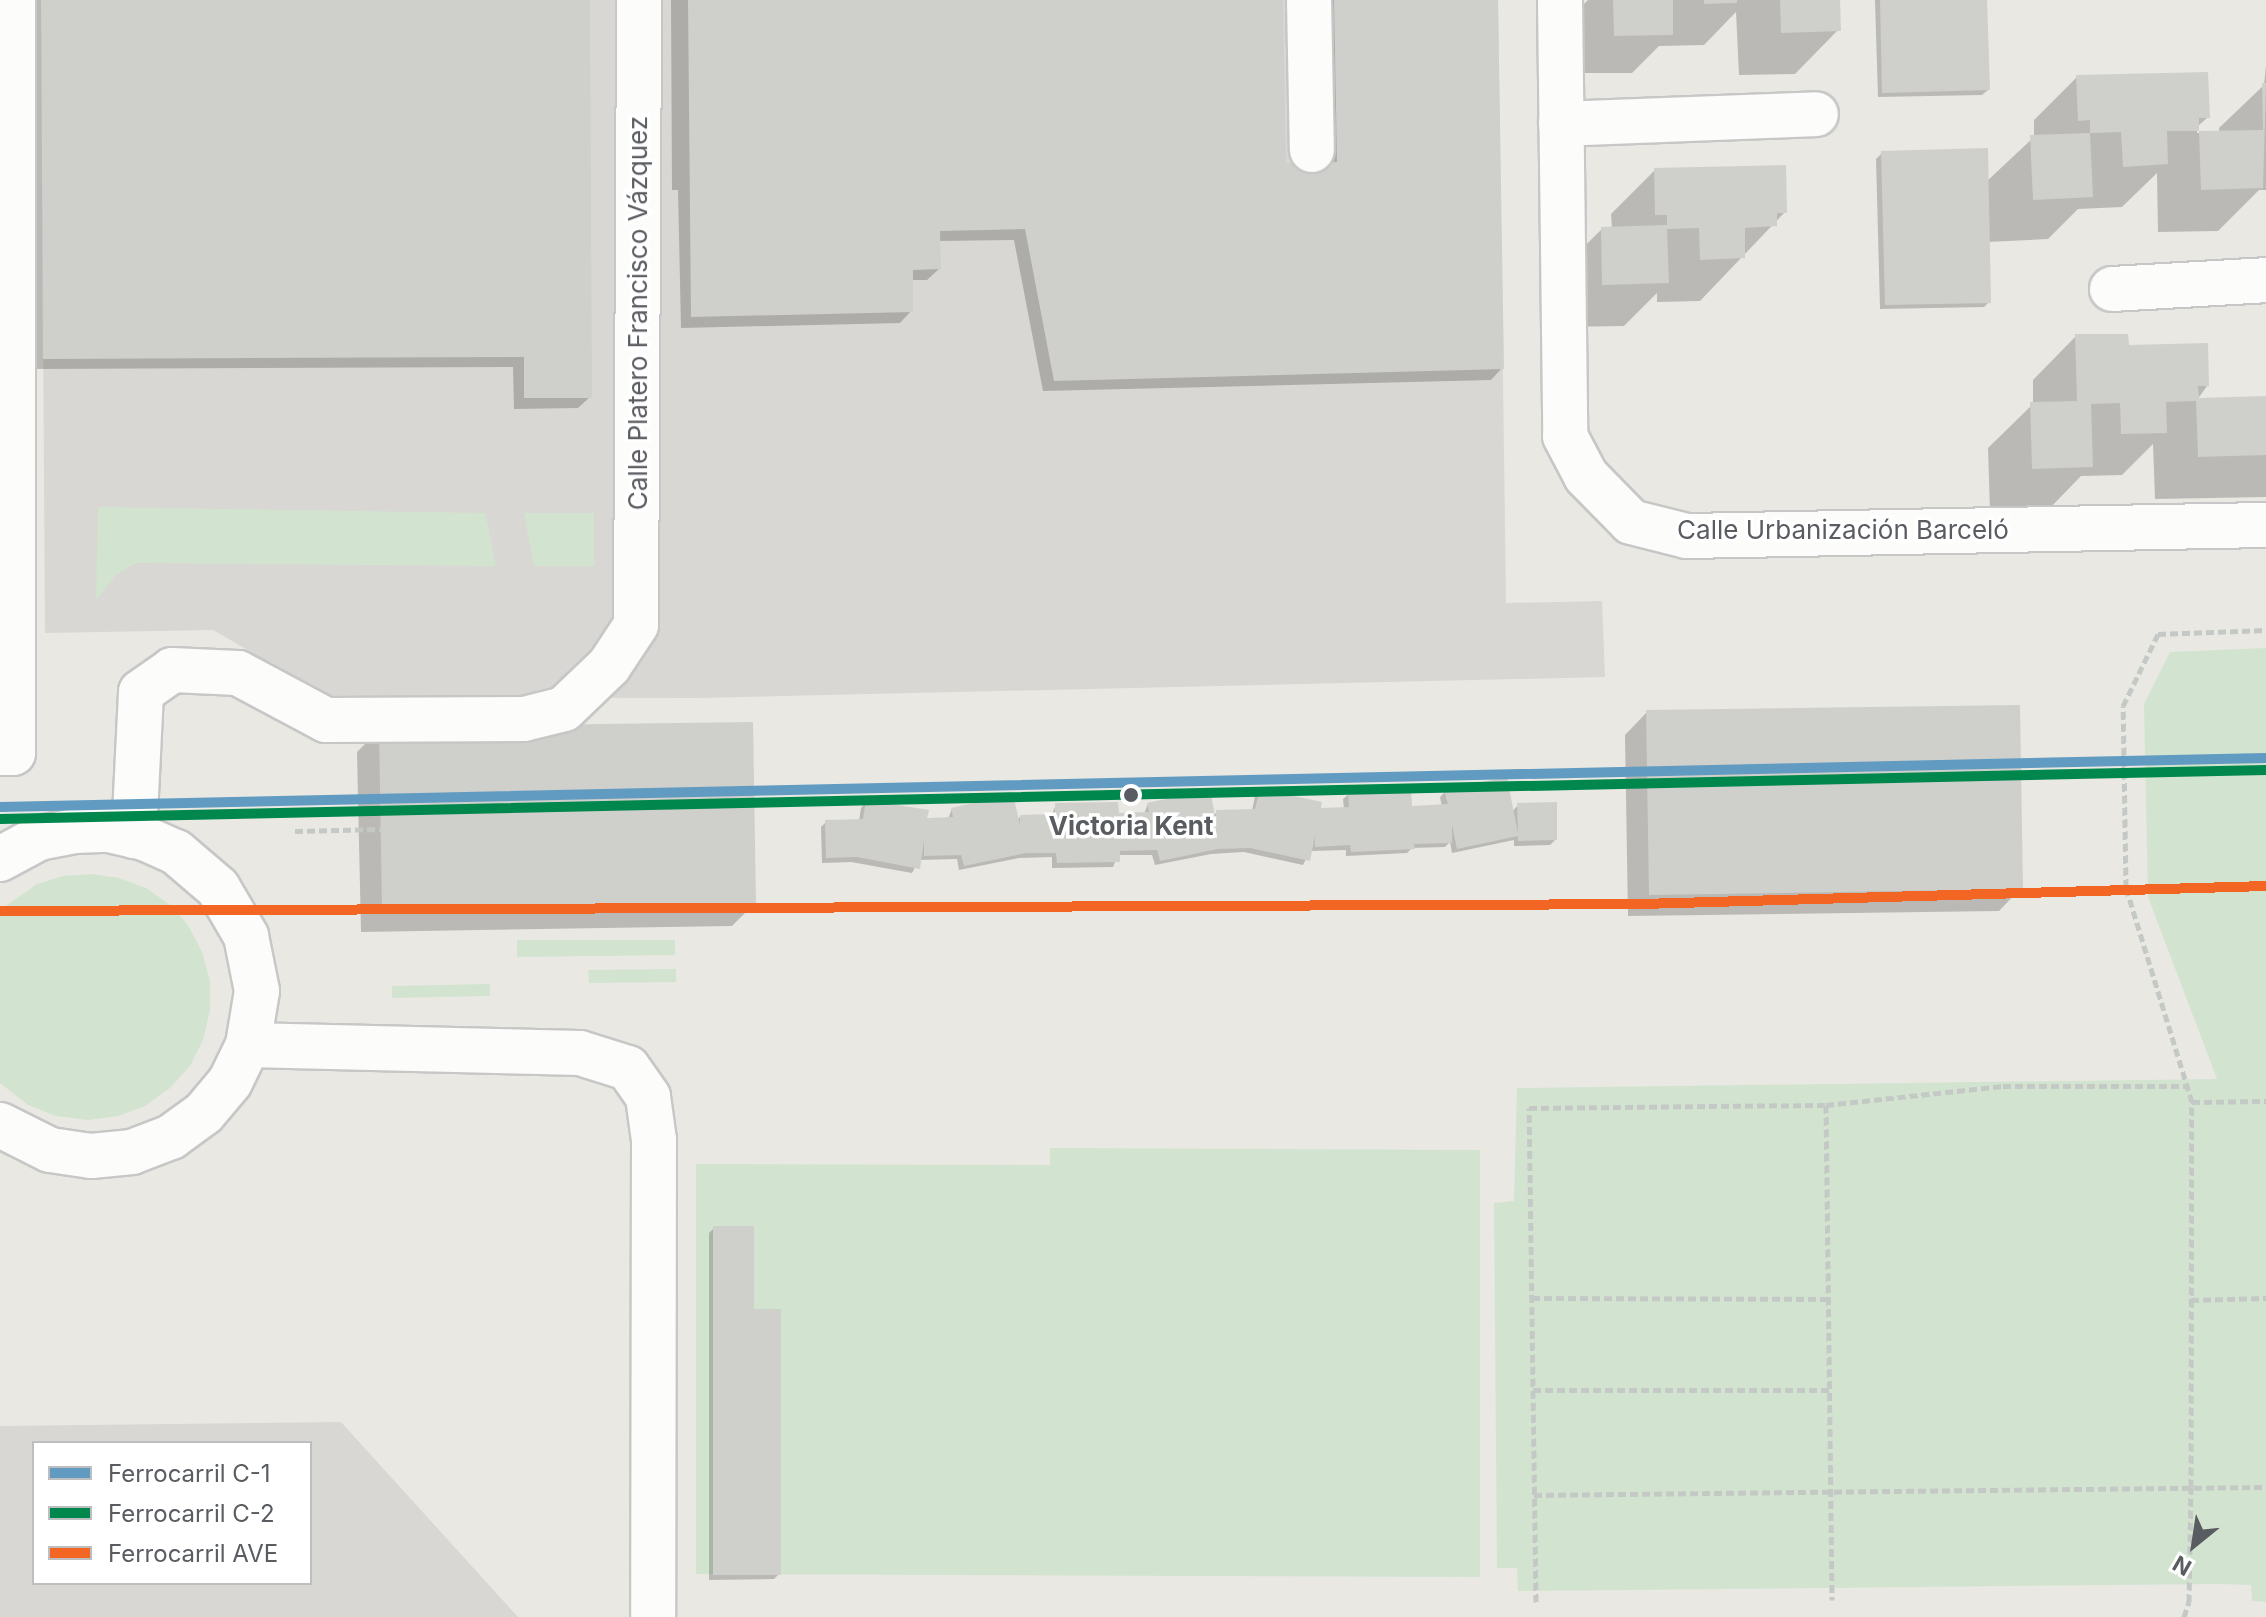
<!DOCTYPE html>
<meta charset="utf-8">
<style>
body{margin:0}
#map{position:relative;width:2266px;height:1617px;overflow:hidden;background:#e9e8e3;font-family:Inter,sans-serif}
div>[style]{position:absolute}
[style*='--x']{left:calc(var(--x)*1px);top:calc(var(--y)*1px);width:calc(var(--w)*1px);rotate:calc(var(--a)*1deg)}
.industrial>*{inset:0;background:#d9d7d3}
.green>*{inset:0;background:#d2e4d0}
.shadow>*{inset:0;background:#0003}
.building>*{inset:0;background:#cfcfcc}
.path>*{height:5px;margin-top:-2.5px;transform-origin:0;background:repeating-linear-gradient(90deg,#c4c9c6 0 8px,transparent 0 12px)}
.roads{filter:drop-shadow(2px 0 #c6c7c6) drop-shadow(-2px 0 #c6c7c6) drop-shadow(0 2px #c6c7c6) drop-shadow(0 -2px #c6c7c6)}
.minor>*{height:44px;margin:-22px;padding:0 22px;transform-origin:22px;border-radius:22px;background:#fcfcfb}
.rail-1>*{height:10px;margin:-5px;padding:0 5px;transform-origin:5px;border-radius:5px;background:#619bc1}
.rail-2>*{height:10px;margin:-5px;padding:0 5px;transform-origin:5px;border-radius:5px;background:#00874d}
.rail-3>*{height:10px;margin:-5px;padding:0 5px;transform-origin:5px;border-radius:5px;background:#f26522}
.dots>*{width:22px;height:22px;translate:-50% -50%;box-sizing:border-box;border:4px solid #fff;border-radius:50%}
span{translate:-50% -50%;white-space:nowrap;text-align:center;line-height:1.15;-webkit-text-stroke:7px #fff;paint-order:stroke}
.street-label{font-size:26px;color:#595c60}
.stop-label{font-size:26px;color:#595c60;font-weight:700}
.legend{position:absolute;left:32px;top:1441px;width:280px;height:144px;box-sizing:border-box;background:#fff;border:2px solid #bdbebf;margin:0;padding:10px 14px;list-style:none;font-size:24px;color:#595c60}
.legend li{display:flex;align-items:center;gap:16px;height:40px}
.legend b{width:40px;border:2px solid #bdbebf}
.north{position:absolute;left:2154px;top:1505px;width:80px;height:80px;-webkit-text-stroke:6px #fff;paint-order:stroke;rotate:210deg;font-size:22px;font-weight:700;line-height:32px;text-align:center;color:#595c60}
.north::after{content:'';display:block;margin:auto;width:28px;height:36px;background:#595c60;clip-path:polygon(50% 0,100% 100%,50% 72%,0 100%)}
</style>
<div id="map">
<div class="industrial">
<div style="clip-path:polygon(41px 0,1498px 0,1506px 603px,1602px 601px,1605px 677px,698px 698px,329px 697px,213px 630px,45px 633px)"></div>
<div style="clip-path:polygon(evenodd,341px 1422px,518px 1617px,0 1617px,0 1426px,341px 1422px,310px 1443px,310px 1583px,34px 1583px,34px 1443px,310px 1443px)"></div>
</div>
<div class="green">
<div style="clip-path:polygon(98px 507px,485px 513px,496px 566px,136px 563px,116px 575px,96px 600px)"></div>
<div style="clip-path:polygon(524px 513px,594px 513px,594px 566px,534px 566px)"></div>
<div style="clip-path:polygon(2266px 648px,2266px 1602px,2252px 1601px,2251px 1585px,2217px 1584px,1518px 1591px,1517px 1568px,1497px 1568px,1494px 1203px,1514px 1201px,1517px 1088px,2217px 1079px,2148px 897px,2144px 704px,2170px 652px)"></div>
<div style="clip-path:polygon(91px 874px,119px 878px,146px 888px,169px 904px,188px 925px,202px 952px,210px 981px,210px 1010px,203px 1040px,190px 1066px,170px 1088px,145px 1106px,118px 1116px,88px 1120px,56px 1116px,28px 1105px,0 1083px,0 910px,37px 884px,63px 876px)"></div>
<div style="clip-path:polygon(517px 940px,675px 940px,675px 955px,517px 957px)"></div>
<div style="clip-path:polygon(676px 969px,676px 982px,589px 983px,588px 970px)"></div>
<div style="clip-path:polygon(490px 984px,490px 996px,392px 998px,392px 986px)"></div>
<div style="clip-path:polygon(1050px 1148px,1480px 1150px,1480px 1577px,696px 1574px,696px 1164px,1050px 1165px)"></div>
</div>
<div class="shadow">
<div style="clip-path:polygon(31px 0,588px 0,590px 397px,578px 408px,514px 409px,513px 367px,32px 369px)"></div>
<div style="clip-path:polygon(671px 0,1282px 0,1284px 165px,1332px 164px,1329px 0,1496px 0,1502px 368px,1491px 380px,1043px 391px,1014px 240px,938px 241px,939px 269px,927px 280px,911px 280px,911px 311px,900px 323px,681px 328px,678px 190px,672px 190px)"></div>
<div style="clip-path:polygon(1588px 0,1838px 0,1838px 30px,1795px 74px,1739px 75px,1736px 12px,1704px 45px,1659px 46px,1632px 73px,1576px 73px,1574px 14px)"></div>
<div style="clip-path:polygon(1875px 0,1985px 0,1988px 90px,1982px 95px,1878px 97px)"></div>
<div style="clip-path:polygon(2266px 65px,2266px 190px,2259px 190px,2218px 231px,2158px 232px,2157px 173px,2122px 207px,2078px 209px,2048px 239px,1988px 242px,1989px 302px,1984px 307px,1880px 309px,1876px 159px,1882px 153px,1986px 182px,2034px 137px,2034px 120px,2077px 77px,2208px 117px,2197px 127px,2197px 133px,2219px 132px,2219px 128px,2264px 85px)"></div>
<div style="clip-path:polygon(1655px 170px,1785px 212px,1700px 301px,1657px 302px,1657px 293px,1624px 326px,1559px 327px,1558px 272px,1602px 229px,1612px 229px,1611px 214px)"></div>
<div style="clip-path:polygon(2076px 336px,2127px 347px,2207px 386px,2197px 400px,2266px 398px,2266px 497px,2155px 499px,2153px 444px,2122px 475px,2081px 476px,2048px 510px,1990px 511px,1988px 448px,2033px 404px,2033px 380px)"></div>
<div style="clip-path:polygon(1647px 712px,2021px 888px,1999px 911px,1628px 916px,1625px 735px)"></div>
<div style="clip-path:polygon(380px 729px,754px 904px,732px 926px,361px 932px,357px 752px)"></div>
<div style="clip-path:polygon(1260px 791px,1318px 810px,1344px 809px,1343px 799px,1349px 794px,1410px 808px,1442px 807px,1440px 797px,1445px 792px,1512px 812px,1518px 805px,1555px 840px,1550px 845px,1514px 846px,1514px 840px,1452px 853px,1450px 842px,1445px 847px,1412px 848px,1407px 853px,1346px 856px,1346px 850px,1310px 851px,1303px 865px,1244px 852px,1211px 854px,1155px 865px,1152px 855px,1118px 855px,1113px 867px,1052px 868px,1052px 857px,1019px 858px,959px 870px,957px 859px,919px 860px,912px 873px,851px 862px,822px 863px,821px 827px,826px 822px,859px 821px,861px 808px,866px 802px,925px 820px,948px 819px,952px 809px,1017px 820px,1020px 817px,1051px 816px,1056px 805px,1117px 815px,1144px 814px,1148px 804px,1213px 816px,1217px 812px,1252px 811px,1255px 796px)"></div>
<div style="clip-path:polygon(714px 1228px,752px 1311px,779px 1574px,774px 1579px,709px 1580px,709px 1233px)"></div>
</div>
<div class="building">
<div style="clip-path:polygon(41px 0,590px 0,592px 398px,524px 398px,524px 357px,43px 359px)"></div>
<div style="clip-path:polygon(688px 0,1283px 0,1286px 163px,1337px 162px,1334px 0,1498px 0,1504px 369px,1054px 381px,1025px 229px,940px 231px,941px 269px,913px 270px,913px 312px,691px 317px)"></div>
<div style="clip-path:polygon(1613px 0,1673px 0,1673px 35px,1614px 36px)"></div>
<div style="clip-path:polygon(1704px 0,1737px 0,1737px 3px,1704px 4px)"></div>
<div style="clip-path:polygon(1780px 0,1840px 0,1841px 31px,1781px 33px)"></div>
<div style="clip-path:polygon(1880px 0,1987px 0,1990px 90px,1882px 93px)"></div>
<div style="clip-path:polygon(2208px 72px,2210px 118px,2199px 118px,2199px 131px,2167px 131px,2168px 164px,2123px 167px,2121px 132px,2090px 133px,2090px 120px,2078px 121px,2076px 75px)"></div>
<div style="clip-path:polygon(2262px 83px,2266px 83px,2263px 188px,2201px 190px,2199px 131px,2263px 130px)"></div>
<div style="clip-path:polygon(2090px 133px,2093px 197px,2033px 200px,2030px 135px)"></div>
<div style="clip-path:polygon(1988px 148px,1991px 303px,1885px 305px,1881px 151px)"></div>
<div style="clip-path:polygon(1786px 165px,1787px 213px,1777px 213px,1777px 226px,1745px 228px,1745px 258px,1700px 260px,1699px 228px,1667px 229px,1669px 283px,1602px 285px,1601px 227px,1667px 225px,1667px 215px,1655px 215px,1654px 168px)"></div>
<div style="clip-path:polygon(2075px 334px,2128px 334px,2129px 345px,2208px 343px,2209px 386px,2198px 386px,2199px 398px,2266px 396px,2266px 455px,2198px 457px,2196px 401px,2166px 402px,2167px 433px,2121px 434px,2120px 403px,2091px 404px,2093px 467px,2032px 469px,2030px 402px,2077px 401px)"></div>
<div style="clip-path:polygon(2020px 705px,2023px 889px,1649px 895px,1646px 710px)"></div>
<div style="clip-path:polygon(753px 722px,756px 905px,382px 910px,379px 727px)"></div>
<div style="clip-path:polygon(1507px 777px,1518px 834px,1517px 803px,1557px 802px,1557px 840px,1518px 841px,1518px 836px,1457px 849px,1452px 825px,1452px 843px,1414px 844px,1415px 849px,1351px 852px,1350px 845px,1315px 847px,1315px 836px,1310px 861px,1250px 848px,1218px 849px,1160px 861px,1157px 850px,1120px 851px,1120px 862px,1057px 863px,1056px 853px,1026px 853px,964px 866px,961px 855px,924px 856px,924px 840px,920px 869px,857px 857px,826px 858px,825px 820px,863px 819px,866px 800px,929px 810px,927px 818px,953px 817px,951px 808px,1013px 794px,1020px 825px,1020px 815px,1055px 814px,1055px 803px,1118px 802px,1119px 813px,1149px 812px,1147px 803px,1210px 789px,1216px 821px,1216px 810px,1255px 809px,1260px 789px,1322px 802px,1321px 808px,1349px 807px,1348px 792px,1411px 788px,1412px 806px,1448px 804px,1444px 790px)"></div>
<div style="clip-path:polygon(713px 1226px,754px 1226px,754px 1309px,781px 1309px,781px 1575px,713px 1575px)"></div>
</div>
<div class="path">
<div style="--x:295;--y:831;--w:86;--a:-1.3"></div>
<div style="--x:2192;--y:1102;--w:74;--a:-0.8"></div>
<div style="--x:1826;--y:1105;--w:495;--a:89.3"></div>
<div style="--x:1532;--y:1298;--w:296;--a:0.2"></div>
<div style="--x:2191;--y:1300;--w:75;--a:-1.5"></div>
<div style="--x:1533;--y:1390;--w:296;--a:0"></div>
<div style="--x:1534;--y:1495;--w:732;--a:-0.63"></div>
<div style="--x:1536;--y:1602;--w:494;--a:-90.8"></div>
<div style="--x:1529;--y:1108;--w:297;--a:-0.6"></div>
<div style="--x:1826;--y:1105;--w:178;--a:-6.1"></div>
<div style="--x:2003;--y:1086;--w:184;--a:0"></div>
<div style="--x:2184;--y:1617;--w:16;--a:-72"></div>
<div style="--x:2189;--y:1602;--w:115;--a:-89"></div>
<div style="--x:2191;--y:1487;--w:385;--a:-89.9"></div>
<div style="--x:2192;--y:1102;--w:225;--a:-107.1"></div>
<div style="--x:2126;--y:887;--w:181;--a:-90.9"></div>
<div style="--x:2123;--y:706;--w:80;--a:-64.1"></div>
<div style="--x:2158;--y:634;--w:108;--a:-2.1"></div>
</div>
<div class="roads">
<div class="minor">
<div style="--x:1309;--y:0;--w:150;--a:88.9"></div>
<div style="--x:1560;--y:0;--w:436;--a:89.3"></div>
<div style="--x:1565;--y:436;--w:45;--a:62.3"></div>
<div style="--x:1586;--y:476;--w:64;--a:45.6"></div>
<div style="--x:1631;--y:522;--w:58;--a:14"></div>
<div style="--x:1687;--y:536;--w:579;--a:-1.09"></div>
<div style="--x:1561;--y:124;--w:255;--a:-2.2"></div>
<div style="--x:2112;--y:289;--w:154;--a:-3.3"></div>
<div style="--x:0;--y:753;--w:13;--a:0"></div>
<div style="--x:13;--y:753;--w:753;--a:-90"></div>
<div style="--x:134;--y:836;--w:144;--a:-87.2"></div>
<div style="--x:141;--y:692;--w:38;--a:-35"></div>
<div style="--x:172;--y:670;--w:66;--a:2.6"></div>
<div style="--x:238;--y:673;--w:100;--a:28.1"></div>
<div style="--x:326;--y:720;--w:198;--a:-0.3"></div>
<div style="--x:524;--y:719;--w:41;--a:-14"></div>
<div style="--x:564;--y:709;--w:62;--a:-43.7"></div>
<div style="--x:609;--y:666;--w:49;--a:-56.6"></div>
<div style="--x:636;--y:625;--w:625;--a:-89.72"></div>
<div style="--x:0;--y:859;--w:44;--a:-28.3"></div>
<div style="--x:39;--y:838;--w:36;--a:-11"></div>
<div style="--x:74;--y:831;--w:35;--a:-2"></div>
<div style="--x:109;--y:830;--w:36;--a:13"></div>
<div style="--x:144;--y:838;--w:35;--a:24"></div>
<div style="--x:176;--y:852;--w:55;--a:40.6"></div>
<div style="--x:218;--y:888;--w:56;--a:59.7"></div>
<div style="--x:246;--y:936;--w:56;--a:78.7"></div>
<div style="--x:257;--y:991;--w:55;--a:99.5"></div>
<div style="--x:248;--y:1045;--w:41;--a:115.9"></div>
<div style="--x:230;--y:1082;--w:40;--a:130"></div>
<div style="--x:204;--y:1113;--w:41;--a:144"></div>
<div style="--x:171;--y:1137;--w:42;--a:159"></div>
<div style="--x:132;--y:1152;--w:41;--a:174.4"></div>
<div style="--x:91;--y:1156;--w:41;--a:-171.7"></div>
<div style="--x:50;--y:1150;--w:56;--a:-153.4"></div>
<div style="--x:248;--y:1045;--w:332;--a:1.4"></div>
<div style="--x:580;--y:1053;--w:50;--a:17.4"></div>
<div style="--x:628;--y:1068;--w:35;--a:55"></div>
<div style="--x:648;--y:1097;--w:43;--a:82.1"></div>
<div style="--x:654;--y:1140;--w:477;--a:90.1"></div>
</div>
</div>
<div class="rail-1">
<div style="--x:0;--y:807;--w:2267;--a:-1.24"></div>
</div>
<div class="rail-2">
<div style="--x:0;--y:819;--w:2267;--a:-1.24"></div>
</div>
<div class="rail-3">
<div style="--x:0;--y:911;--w:1642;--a:-0.24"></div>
<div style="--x:1642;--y:904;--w:624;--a:-1.65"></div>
</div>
<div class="dots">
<div style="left:1131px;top:795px;background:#595c60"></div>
</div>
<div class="street-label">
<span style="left:638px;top:313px;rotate:-90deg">Calle Platero Francisco Vázquez</span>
<span style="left:1843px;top:530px">Calle Urbanización Barceló</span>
</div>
<div class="stop-label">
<span style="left:1131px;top:826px">Victoria Kent</span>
</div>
<ul class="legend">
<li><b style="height:10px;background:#619bc1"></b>Ferrocarril C-1</li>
<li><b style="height:10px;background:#00874d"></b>Ferrocarril C-2</li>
<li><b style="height:10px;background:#f26522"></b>Ferrocarril AVE</li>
</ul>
<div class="north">N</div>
</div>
